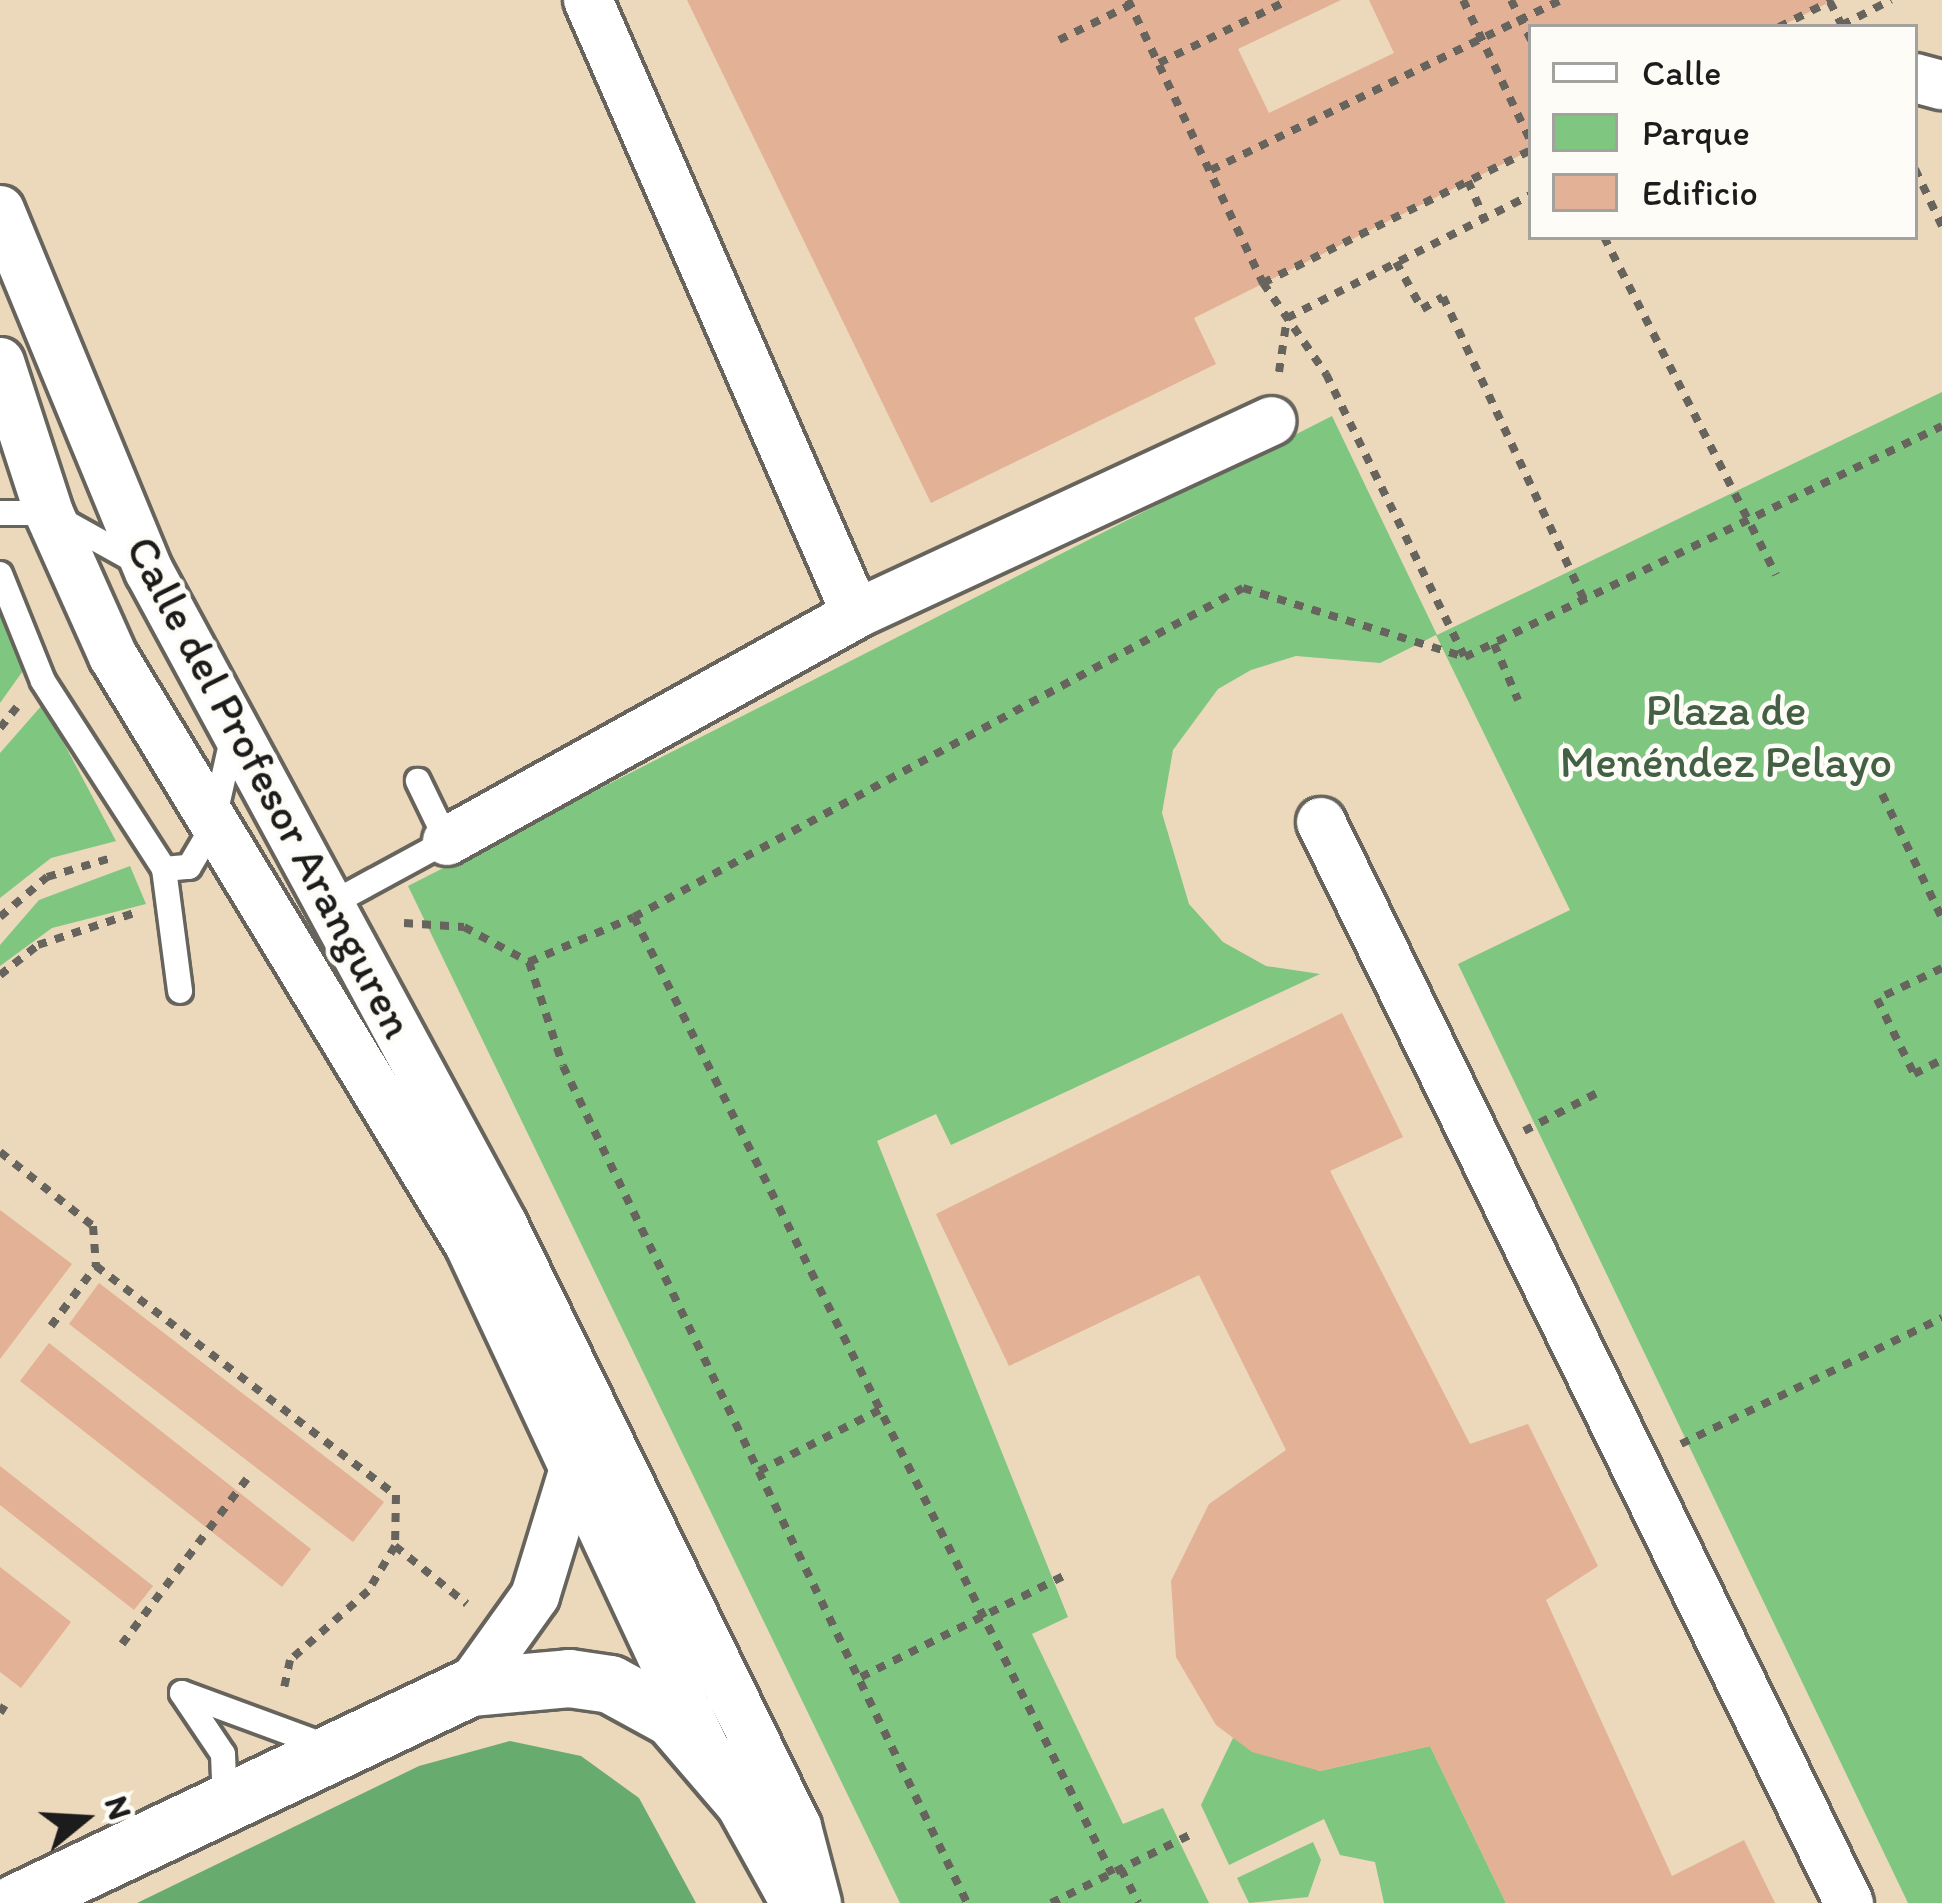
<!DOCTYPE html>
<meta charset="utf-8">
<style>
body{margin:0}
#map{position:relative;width:1942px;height:1903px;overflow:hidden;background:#efebd2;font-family:Itim,sans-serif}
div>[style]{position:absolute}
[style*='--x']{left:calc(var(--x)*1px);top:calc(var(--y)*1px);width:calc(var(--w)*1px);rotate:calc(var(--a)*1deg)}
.built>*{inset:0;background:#ecd8ba}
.green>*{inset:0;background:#7fc681}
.forest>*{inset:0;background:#67ab6f}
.building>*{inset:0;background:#e3b195}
.path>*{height:8px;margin-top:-4px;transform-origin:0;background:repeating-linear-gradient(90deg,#66645c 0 9px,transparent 0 18px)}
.roads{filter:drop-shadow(3px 0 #66645c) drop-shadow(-3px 0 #66645c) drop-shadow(0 3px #66645c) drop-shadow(0 -3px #66645c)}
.service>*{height:24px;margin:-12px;padding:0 12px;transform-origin:12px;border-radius:12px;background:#fff}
.minor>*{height:48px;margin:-24px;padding:0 24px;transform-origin:24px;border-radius:24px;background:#fff}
.tertiary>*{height:57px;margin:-28.5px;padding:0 28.5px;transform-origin:28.5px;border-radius:28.5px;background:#fff}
span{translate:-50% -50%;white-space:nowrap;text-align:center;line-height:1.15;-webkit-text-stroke:9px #fdfcf7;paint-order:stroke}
.park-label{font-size:45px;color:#446044}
.street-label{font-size:45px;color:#1c1c1c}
.legend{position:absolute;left:1528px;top:24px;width:390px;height:216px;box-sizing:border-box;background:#fdfcf7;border:3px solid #a3a29f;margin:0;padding:15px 21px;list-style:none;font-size:36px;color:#1c1c1c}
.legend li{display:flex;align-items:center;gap:24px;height:60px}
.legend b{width:60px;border:3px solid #a3a29f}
.north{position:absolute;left:24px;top:1759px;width:120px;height:120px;-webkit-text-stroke:9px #fdfcf7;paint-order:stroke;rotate:72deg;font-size:33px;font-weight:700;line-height:48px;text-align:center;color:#1c1c1c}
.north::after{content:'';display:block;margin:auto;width:42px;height:54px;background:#1c1c1c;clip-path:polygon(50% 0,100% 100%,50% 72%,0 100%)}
</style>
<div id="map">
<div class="built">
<div style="clip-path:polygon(evenodd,0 0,1942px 0,1942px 1903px,0 1903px,0 0,1531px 27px,1915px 27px,1915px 237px,1531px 237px,1531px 27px)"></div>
</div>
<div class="green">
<div style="clip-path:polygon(1942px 392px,1942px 1903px,1908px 1903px,1458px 964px,1570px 910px,1436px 635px,1380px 663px,1296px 656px,1251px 670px,1218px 689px,1173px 750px,1162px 813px,1189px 904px,1223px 942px,1266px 966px,1320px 974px,951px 1145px,936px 1114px,877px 1141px,1068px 1617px,1032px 1634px,1123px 1824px,1163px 1808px,1209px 1903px,900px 1903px,408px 886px,1332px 416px,1437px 635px)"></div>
<div style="clip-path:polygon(0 615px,25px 668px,0 703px)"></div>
<div style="clip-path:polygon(43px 704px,116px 841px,51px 858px,0 898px,0 753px)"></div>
<div style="clip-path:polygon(130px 866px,146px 904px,52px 928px,0 966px,0 945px,39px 900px)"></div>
<div style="clip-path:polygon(1233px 1738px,1320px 1771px,1430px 1746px,1506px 1903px,1384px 1903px,1375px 1862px,1340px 1855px,1324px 1819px,1229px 1865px,1201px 1805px)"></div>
<div style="clip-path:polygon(1313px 1842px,1321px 1860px,1308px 1897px,1249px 1903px,1237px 1878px)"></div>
</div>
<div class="forest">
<div style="clip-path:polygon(510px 1741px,581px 1756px,639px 1798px,696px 1903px,137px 1903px,419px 1766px)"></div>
</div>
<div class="building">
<div style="clip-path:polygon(687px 0,1341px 0,1238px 49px,1269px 113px,1394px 53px,1369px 0,1834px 0,1779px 27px,1531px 27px,1531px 150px,1194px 318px,1216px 364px,931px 503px)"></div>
<div style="clip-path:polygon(1342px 1013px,1403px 1137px,1330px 1171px,1470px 1444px,1528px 1424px,1598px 1566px,1546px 1600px,1672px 1876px,1744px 1840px,1775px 1903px,1506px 1903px,1430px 1746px,1320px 1771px,1252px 1752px,1216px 1725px,1176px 1657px,1171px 1581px,1209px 1504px,1286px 1450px,1199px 1275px,1009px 1366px,936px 1214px)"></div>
<div style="clip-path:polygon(0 1210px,72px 1264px,0 1359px)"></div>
<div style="clip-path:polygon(99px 1283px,384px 1502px,353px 1542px,69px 1324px)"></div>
<div style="clip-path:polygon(49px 1343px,311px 1549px,282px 1587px,20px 1381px)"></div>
<div style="clip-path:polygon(0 1466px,153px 1586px,134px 1610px,0 1505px)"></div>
<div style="clip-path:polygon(0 1567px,71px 1622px,21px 1688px,0 1672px)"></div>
</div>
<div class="path">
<div style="--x:1128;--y:0;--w:314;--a:64.5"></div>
<div style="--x:1263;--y:283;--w:111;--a:55.3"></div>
<div style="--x:1326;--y:374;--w:314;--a:63.9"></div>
<div style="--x:1463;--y:0;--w:157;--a:64.4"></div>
<div style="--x:1511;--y:0;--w:45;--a:63.4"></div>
<div style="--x:1830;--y:2;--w:28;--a:63"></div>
<div style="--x:1842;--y:25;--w:55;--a:-27"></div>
<div style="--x:1779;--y:27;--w:60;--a:-26.6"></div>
<div style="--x:1059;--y:40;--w:79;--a:-26.2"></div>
<div style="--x:1159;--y:63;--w:144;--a:-25.9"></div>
<div style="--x:1915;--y:169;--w:63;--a:64.7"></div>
<div style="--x:1211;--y:170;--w:389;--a:-25.9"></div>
<div style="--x:1468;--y:181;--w:40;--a:66.6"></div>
<div style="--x:1604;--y:237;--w:379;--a:63"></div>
<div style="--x:1396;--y:262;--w:54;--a:61"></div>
<div style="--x:1422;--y:309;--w:24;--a:-30"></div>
<div style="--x:1443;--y:297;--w:334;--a:65"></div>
<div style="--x:1263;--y:283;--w:299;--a:-26.4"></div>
<div style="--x:1279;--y:372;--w:55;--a:-81.6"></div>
<div style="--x:1287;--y:318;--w:273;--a:-26.8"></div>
<div style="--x:1494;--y:644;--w:61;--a:66.8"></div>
<div style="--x:0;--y:728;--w:27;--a:-51"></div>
<div style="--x:1882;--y:794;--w:138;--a:64.2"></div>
<div style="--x:0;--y:917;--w:62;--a:-40.4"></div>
<div style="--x:47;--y:877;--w:67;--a:-16.5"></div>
<div style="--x:634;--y:917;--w:1070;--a:63.46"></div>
<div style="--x:404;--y:923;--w:60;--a:3.8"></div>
<div style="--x:464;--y:927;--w:74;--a:28.3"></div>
<div style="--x:529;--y:962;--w:114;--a:-23.2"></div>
<div style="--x:634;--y:917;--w:692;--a:-28.38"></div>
<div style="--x:1243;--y:588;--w:232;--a:17.3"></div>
<div style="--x:1465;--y:657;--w:530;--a:-25.84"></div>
<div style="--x:529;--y:962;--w:109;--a:71.9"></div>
<div style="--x:563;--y:1066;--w:929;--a:64.23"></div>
<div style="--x:1942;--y:968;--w:72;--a:154.5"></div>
<div style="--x:1877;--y:999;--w:84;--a:63.7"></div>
<div style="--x:1914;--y:1074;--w:31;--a:-27"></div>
<div style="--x:0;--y:975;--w:48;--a:-38.3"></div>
<div style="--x:38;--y:945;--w:101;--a:-18.4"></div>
<div style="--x:1524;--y:1131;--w:82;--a:-27.5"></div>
<div style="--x:0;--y:1152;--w:119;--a:38.5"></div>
<div style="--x:93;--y:1226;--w:40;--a:85.7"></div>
<div style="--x:96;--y:1266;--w:377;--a:37.4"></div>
<div style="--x:396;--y:1495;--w:51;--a:91.1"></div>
<div style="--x:395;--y:1546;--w:52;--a:121"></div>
<div style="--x:368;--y:1591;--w:104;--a:138.5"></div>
<div style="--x:290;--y:1660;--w:30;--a:102"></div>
<div style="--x:51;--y:1326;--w:75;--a:-53.1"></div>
<div style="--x:1681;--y:1444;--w:290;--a:-25.8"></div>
<div style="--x:759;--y:1471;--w:136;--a:-26.8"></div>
<div style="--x:395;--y:1546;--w:92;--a:38.9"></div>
<div style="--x:122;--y:1644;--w:207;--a:-52.9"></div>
<div style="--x:861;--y:1677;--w:231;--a:-26.5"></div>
<div style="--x:0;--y:1713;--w:9;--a:-58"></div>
<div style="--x:1121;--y:1869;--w:38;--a:63"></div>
<div style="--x:1051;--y:1903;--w:161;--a:-26.1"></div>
</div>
<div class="roads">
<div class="service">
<div style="--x:0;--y:513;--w:49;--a:0"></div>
<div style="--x:49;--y:513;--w:101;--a:29.1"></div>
<div style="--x:0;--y:574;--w:115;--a:68.1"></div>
<div style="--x:43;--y:681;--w:224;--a:57.2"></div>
<div style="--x:164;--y:869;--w:123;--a:82.5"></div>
<div style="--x:164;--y:869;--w:25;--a:-5"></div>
<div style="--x:189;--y:867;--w:45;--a:-59.5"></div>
<div style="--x:212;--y:828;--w:95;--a:-77.3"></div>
<div style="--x:331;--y:904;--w:132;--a:-28.5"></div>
<div style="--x:447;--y:841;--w:67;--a:-115.8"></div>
<div style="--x:182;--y:1693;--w:157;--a:20.2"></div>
<div style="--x:182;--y:1693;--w:73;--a:56.1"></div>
<div style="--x:223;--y:1754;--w:50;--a:87.7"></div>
</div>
<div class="minor">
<div style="--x:588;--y:0;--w:670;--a:66.42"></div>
<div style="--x:1915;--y:78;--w:28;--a:15"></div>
<div style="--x:0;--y:210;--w:391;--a:67.6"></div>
<div style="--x:149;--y:571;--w:744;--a:61.57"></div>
<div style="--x:503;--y:1225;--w:670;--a:63.97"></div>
<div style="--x:797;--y:1827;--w:79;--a:75.3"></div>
<div style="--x:0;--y:362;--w:159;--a:72"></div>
<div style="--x:49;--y:513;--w:157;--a:65.9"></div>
<div style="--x:113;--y:656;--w:687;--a:58.81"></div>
<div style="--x:469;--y:1244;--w:553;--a:64.96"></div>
<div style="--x:1321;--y:822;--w:1203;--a:63.97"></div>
<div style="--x:447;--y:841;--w:468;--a:-29"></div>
<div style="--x:856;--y:614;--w:458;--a:-24.9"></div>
<div style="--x:470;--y:1687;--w:112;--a:-54.5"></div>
<div style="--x:535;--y:1596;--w:140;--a:-73"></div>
</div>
<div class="tertiary">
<div style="--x:15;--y:1903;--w:504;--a:-25.39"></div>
<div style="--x:470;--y:1687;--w:99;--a:-5.2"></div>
<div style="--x:569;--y:1678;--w:41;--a:8.3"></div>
<div style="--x:610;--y:1684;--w:71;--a:28.7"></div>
<div style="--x:672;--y:1718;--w:111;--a:49.4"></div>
<div style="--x:744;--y:1802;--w:115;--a:61"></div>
</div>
</div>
<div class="park-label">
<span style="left:1726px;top:736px">Plaza de<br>Menéndez Pelayo</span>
</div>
<div class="street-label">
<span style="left:270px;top:787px;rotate:62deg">Calle del Profesor Aranguren</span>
</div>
<ul class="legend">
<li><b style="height:15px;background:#fff"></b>Calle</li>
<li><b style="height:33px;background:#7fc681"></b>Parque</li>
<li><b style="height:33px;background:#e3b195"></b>Edificio</li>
</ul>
<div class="north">N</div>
</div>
